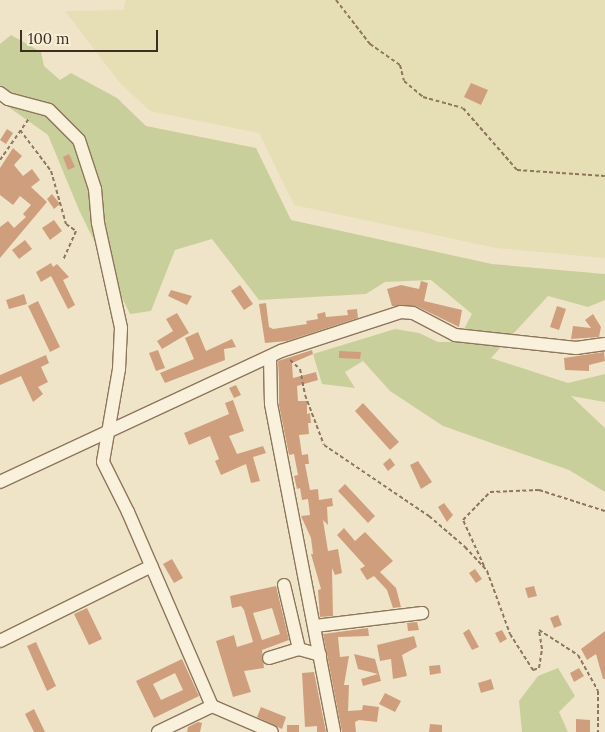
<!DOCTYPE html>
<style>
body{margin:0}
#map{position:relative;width:605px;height:732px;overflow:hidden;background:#f0e4c8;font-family:Lora,serif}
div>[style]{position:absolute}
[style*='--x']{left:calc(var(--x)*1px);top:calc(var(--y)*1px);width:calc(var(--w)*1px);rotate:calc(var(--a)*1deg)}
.farmland>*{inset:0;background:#e6deb5}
.green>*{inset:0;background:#c9cf9b}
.building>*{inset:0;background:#cf9f7d}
.path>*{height:2px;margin-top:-1px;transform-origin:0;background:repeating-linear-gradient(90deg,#8d765c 0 4px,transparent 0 6.5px)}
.roads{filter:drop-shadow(1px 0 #8d765c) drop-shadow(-1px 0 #8d765c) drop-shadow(0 1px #8d765c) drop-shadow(0 -1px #8d765c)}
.minor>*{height:12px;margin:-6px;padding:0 6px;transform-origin:6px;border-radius:6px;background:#faf1dc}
span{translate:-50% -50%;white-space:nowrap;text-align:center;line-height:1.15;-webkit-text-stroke:4px #f7eed8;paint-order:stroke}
.scale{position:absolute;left:20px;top:30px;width:138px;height:22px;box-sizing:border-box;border:2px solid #3d2e20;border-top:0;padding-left:6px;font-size:15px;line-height:18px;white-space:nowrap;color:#3d2e20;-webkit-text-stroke:4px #f7eed8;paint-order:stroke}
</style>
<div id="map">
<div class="farmland">
<div style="clip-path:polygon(126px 0,605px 0,605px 258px,496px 248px,294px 205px,259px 133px,150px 111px,120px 83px,65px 11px,123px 10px)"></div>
</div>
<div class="green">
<div style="clip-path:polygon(11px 35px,41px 52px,44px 66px,60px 80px,71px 73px,117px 98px,146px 126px,256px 148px,291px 220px,492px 264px,605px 274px,605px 300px,588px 307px,548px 296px,491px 358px,568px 383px,605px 374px,605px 402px,571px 396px,605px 428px,605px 492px,569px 470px,443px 426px,390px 391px,363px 361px,345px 372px,355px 388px,322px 384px,313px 354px,395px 329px,419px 333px,438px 342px,457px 342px,472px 314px,431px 280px,385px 282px,366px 294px,259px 300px,212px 239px,175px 250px,151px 311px,130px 314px,79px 210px,48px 135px,0 101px,0 44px)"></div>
<div style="clip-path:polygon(558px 668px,575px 696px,559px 712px,568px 732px,522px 732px,519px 701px,538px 676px)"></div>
</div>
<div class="building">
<div style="clip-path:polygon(471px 83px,488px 90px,481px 105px,464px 97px)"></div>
<div style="clip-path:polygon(7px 129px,13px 133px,6px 144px,0 140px)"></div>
<div style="clip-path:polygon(13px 148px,22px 156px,14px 165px,23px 176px,32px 169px,40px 180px,31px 187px,47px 202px,0 258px,0 227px,8px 221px,14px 228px,26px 217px,23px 214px,31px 205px,20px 196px,13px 205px,0 195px,0 168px)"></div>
<div style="clip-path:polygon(69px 154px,75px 167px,68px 170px,63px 157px)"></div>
<div style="clip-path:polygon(52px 194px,60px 204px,54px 209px,47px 199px)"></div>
<div style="clip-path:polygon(54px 220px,62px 231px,50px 240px,42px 228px)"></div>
<div style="clip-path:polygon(25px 240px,32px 249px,19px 259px,12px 250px)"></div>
<div style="clip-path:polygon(51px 263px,53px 267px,57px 264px,69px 277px,63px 280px,75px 305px,68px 309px,51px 276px,41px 282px,36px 272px)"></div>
<div style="clip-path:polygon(421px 281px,428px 283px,424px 301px,462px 310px,459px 327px,416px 306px,392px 306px,387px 289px,401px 285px,419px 289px)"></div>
<div style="clip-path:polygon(240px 285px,253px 304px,244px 310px,231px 291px)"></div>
<div style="clip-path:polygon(171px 290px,192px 296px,187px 305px,168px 296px)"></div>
<div style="clip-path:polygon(24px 294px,27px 304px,9px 309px,6px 300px)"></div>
<div style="clip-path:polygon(38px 301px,60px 347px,50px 352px,28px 306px)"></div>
<div style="clip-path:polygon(266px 303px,269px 327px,273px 329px,307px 324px,306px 321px,318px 319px,317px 314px,325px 312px,326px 317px,348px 315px,347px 310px,357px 309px,358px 318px,287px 341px,265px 343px,259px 304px)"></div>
<div style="clip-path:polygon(557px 306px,566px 309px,559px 330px,550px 327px)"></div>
<div style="clip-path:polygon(177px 313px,189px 333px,162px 349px,157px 341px,173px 331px,166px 319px)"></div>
<div style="clip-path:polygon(593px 314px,601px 327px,599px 337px,571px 339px,573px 326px,591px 328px,585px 320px)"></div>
<div style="clip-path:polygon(198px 332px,206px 351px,232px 339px,236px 347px,224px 349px,225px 360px,165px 383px,160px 373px,194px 359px,185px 338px)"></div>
<div style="clip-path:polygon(158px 350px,165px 368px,156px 371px,149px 353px)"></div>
<div style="clip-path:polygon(312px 350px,313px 354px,292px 363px,293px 378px,316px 372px,318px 380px,297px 386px,298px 401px,307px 401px,307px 414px,310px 413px,311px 423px,308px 423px,309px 434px,299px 435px,302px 455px,308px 454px,309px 464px,305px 464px,310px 490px,318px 489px,319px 500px,332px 498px,333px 506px,327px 507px,328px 525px,323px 520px,328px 551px,338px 549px,342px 573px,335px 575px,332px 568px,333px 616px,320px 617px,318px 590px,321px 589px,311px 554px,313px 554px,311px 538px,301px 516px,310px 515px,308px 499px,302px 500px,300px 488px,297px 489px,294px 476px,298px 475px,294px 454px,289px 455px,279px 405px,279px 378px,278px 361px)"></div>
<div style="clip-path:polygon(339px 351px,361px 352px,360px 359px,339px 358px)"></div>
<div style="clip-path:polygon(604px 352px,605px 361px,589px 365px,589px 371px,565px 370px,564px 358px)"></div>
<div style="clip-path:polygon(46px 355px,49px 363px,41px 367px,48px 382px,38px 387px,43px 394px,33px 402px,21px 376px,0 385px,0 375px)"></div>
<div style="clip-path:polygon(236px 385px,241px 395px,234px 398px,229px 388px)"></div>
<div style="clip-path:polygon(233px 400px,244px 431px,229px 436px,237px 454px,263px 446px,266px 453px,253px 457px,260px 481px,251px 483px,246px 464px,221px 475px,215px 461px,219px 459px,210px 436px,189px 445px,184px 433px,229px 414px,225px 403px)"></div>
<div style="clip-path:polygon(363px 403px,399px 442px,390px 450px,355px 411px)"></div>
<div style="clip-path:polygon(390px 458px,395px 465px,388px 471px,383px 464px)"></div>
<div style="clip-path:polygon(418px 461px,432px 482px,421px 489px,410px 465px)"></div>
<div style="clip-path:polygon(345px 484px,375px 516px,368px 523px,338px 491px)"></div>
<div style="clip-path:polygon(444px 503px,453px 515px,447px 522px,438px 507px)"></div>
<div style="clip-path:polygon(344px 528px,355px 541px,365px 532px,393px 561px,380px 572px,396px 588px,401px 607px,393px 608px,387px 590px,374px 576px,367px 580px,360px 569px,365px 566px,337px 535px)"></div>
<div style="clip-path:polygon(172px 559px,183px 578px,174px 583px,163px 564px)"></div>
<div style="clip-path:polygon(475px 569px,482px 579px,476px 583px,469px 573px)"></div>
<div style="clip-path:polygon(evenodd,276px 586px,289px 640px,262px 650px,264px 668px,244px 671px,251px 692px,233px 697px,216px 641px,234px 635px,237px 647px,253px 642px,244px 610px,241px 606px,232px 608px,230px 596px,276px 586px,272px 608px,280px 634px,262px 640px,253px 613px,272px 608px)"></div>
<div style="clip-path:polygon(534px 586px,537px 596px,528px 598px,525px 588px)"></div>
<div style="clip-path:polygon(87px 608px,102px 639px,89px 645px,74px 614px)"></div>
<div style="clip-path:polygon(558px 615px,562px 625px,554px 628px,550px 618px)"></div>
<div style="clip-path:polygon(417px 622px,419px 630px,408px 631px,407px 623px)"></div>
<div style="clip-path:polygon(368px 628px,369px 636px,338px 637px,340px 657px,349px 656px,344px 685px,349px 685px,348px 711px,362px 710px,363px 705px,379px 707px,377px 722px,359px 720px,355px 722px,356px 732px,342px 732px,323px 634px)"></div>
<div style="clip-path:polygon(469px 629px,479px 647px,472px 650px,463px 633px)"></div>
<div style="clip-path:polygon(502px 630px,507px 639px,500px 643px,495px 633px)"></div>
<div style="clip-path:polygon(605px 631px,605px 679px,603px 679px,596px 654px,587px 660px,581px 649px)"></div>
<div style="clip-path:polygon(414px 636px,417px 647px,402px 655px,407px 676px,393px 679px,391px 659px,380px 661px,377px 645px)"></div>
<div style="clip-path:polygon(36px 642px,56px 686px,47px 691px,27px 646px)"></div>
<div style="clip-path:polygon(354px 654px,375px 659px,381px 681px,363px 686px,361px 679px,378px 674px,358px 669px)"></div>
<div style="clip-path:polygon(evenodd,182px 659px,199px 696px,154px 718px,136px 681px,182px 659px,175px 673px,183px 690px,161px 700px,153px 684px,175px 673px)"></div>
<div style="clip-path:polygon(440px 665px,441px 673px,430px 675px,429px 666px)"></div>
<div style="clip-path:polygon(579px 668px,584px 676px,574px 682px,570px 673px)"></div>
<div style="clip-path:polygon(314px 672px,326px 732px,317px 732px,317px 726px,305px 727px,302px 673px)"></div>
<div style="clip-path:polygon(491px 679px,494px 689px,481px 693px,478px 683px)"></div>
<div style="clip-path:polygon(385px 693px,401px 701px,395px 712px,379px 704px)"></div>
<div style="clip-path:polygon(261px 707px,286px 717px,282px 729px,257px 717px)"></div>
<div style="clip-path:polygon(34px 709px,45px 732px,34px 732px,25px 714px)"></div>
<div style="clip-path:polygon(576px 719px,590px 720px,590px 732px,576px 732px)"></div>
<div style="clip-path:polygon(198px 722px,202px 723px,200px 732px,187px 732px,188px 727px)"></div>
<div style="clip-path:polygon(430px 724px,442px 725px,442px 732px,429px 732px)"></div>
<div style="clip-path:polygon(287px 725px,299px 725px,299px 732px,287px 732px)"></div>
</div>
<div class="path">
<div style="--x:336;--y:0;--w:56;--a:52.3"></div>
<div style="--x:370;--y:44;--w:37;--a:35"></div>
<div style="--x:400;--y:65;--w:16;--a:76"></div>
<div style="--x:404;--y:81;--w:25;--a:40"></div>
<div style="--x:423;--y:97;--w:41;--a:15.4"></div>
<div style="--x:463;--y:108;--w:82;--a:48.9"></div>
<div style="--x:517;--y:170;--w:88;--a:3.9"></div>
<div style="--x:20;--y:130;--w:51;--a:52.9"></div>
<div style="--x:51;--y:171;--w:55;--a:74.2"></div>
<div style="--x:66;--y:224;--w:12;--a:35"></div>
<div style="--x:76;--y:231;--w:32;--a:114"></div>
<div style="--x:0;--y:160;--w:52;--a:-55.1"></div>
<div style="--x:290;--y:360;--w:13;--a:42"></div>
<div style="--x:300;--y:369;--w:26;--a:79"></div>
<div style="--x:305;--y:395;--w:53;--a:69.2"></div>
<div style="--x:324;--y:445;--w:127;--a:34.1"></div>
<div style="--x:429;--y:516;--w:48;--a:40.7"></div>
<div style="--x:465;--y:547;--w:33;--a:47"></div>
<div style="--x:487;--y:571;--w:67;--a:69.9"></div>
<div style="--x:510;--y:634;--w:43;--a:57.4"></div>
<div style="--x:533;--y:670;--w:6;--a:-18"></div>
<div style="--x:539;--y:668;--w:19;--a:-81"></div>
<div style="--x:542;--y:649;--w:19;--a:-99"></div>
<div style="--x:539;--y:630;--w:46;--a:32.7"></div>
<div style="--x:578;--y:655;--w:41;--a:60.9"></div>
<div style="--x:598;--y:691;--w:41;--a:90"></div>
<div style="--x:484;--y:566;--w:51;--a:-114.5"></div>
<div style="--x:463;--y:520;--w:39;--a:-46"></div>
<div style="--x:490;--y:492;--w:49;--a:-2.3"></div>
<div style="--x:539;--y:490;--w:69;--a:17.7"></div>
</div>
<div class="roads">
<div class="minor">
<div style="--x:0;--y:93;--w:10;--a:37"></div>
<div style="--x:8;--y:99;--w:42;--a:15"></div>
<div style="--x:49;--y:110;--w:42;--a:45"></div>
<div style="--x:79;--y:140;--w:52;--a:71.9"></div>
<div style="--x:95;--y:189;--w:34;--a:85"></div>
<div style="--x:98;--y:223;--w:107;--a:77.6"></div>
<div style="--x:121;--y:328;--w:41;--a:92.8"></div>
<div style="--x:119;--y:369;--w:94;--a:99.8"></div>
<div style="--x:103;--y:462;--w:56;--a:63.4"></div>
<div style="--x:128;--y:512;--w:211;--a:66.6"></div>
<div style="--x:212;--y:706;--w:65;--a:23.4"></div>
<div style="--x:270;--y:357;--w:47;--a:88.8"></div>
<div style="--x:271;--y:404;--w:334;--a:79.1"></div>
<div style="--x:0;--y:482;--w:310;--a:-25"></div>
<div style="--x:281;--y:351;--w:126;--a:-18"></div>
<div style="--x:401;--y:312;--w:12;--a:5"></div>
<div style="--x:413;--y:313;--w:47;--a:27.6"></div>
<div style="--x:455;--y:335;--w:122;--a:6.1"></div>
<div style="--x:576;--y:348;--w:29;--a:-8"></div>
<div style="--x:284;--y:585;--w:66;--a:76.8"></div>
<div style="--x:299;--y:649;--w:22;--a:16"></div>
<div style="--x:315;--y:626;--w:108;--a:-6.9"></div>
<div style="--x:0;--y:641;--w:169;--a:-26.3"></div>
<div style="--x:269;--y:658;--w:31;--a:-17"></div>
<div style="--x:158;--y:732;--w:60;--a:-25.7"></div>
</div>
</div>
<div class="scale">100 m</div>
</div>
